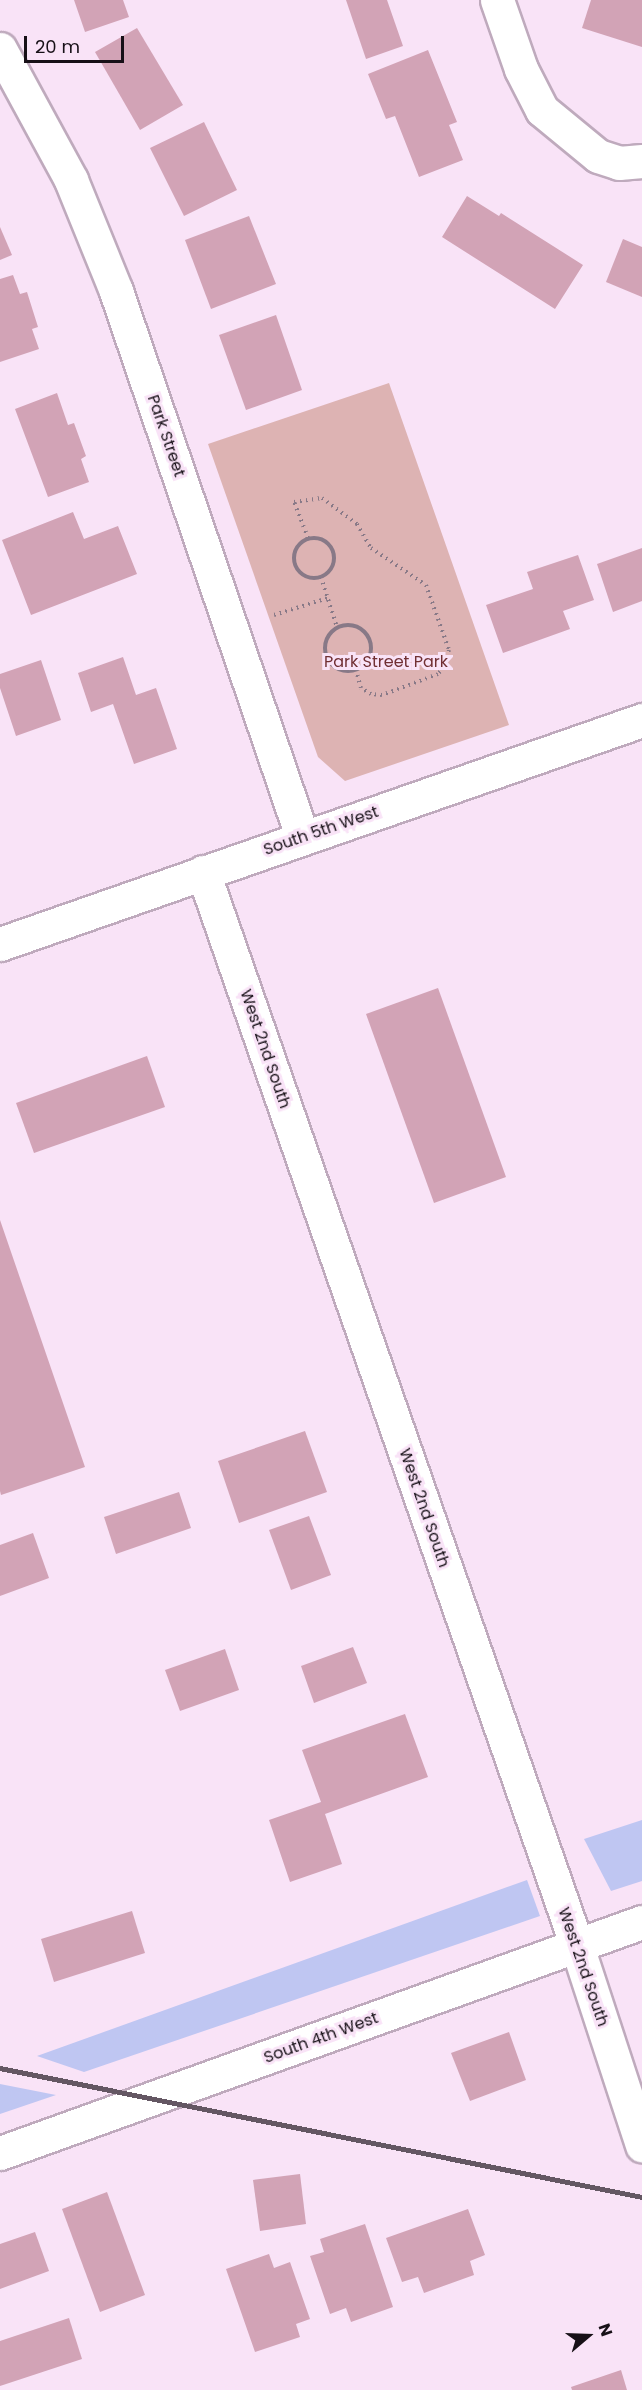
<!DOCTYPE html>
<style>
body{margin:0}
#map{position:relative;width:642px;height:2390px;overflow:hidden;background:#f9e3f7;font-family:Poppins,sans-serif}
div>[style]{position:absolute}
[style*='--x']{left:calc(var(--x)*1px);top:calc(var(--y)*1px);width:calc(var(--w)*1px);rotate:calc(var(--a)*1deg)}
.green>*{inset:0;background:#ddb3b3}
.water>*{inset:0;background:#bfc6f2}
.building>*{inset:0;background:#d2a3b6}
.path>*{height:4px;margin-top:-2px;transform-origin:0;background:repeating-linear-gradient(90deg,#887987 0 1.5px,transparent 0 6px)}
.path>.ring{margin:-2px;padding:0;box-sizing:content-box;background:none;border:4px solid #887987;border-radius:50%}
.roads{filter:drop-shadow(2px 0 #bfaabd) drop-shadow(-2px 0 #bfaabd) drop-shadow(0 2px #bfaabd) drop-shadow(0 -2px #bfaabd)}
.minor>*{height:33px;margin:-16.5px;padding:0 16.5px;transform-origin:16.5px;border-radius:16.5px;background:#fff}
.tertiary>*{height:33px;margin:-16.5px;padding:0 16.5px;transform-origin:16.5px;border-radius:16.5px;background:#fff}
.rail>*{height:4.5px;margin:-2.25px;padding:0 2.25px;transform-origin:2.25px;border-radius:2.25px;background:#645763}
span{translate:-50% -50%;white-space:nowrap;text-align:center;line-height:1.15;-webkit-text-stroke:6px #f9e3f7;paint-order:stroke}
.street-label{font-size:16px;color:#171017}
.park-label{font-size:16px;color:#702f33}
.north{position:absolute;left:558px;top:2306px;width:60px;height:60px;-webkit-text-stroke:4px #f9e3f7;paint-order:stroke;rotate:71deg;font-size:16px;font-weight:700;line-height:24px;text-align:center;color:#171017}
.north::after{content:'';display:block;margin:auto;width:21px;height:27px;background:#171017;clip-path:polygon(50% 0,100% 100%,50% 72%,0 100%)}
.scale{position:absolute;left:24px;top:36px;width:100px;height:27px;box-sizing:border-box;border:3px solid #171017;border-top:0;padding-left:8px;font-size:18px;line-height:21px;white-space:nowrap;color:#171017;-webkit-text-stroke:4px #f9e3f7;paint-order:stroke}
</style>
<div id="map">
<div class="green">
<div style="clip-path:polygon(389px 383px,509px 725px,345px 781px,318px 757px,208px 444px)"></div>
</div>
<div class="water">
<div style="clip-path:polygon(642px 1820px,642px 1881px,611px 1891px,584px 1839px)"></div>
<div style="clip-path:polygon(527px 1880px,540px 1916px,84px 2072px,37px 2056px)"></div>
<div style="clip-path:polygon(0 2084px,56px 2095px,0 2114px)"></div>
</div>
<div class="building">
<div style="clip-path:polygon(74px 0,123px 0,129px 17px,85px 32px)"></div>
<div style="clip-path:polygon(346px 0,387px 0,403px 46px,366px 59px)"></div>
<div style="clip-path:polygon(591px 0,642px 0,642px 47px,582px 28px)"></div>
<div style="clip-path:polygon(137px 28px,183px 105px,140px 130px,95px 52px)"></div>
<div style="clip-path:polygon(428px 50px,457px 122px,449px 125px,463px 160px,419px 177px,395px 116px,386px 119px,368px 74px)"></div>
<div style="clip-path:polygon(204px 122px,237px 190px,184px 216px,150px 148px)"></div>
<div style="clip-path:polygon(467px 196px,499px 216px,501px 213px,583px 265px,555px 309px,442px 237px)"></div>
<div style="clip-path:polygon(249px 216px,276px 284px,211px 309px,185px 240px)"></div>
<div style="clip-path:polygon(0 227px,12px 255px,0 260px)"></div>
<div style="clip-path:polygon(623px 239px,642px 247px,642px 297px,606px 282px)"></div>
<div style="clip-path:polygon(13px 275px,20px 294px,27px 292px,38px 327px,32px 329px,39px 349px,0 362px,0 279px)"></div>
<div style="clip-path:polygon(276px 315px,302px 390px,246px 410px,219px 335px)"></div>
<div style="clip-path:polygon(57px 393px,68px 425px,74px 423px,86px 456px,81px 459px,89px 482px,48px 497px,15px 409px)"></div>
<div style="clip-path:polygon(73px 512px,84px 539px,118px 526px,137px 574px,31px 615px,2px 540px)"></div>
<div style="clip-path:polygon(642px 548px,642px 601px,613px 612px,597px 564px)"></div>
<div style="clip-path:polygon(578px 555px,594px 600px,563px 611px,570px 629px,503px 653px,486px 605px,533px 589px,527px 572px)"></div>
<div style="clip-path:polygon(123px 657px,136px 695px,156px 688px,177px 749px,134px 764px,113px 704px,91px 712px,78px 673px)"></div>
<div style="clip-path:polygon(41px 660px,61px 720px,16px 736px,0 688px,0 674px)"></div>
<div style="clip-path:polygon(438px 988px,506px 1177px,434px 1203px,366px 1014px)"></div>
<div style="clip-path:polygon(147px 1056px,165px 1107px,34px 1153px,16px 1103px)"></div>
<div style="clip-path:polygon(0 1220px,85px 1467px,1px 1495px,0 1491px)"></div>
<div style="clip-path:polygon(305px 1431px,327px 1492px,239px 1523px,218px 1461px)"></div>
<div style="clip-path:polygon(179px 1492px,191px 1528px,116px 1554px,104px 1517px)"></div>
<div style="clip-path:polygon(309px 1516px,331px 1575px,291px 1590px,269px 1530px)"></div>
<div style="clip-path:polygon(33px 1533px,49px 1578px,0 1596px,0 1545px)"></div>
<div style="clip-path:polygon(353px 1647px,367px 1683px,314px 1703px,301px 1666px)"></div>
<div style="clip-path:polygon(225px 1649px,239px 1690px,180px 1711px,165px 1670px)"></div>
<div style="clip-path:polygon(405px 1714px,428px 1777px,325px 1814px,342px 1864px,290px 1882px,269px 1820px,321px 1802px,302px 1750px)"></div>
<div style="clip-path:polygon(132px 1911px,145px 1953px,54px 1982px,41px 1939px)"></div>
<div style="clip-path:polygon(509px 2032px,526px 2080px,470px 2101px,451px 2053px)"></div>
<div style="clip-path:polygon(300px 2174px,306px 2224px,260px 2231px,253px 2180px)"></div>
<div style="clip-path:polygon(107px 2192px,145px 2295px,100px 2312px,62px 2209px)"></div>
<div style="clip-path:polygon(468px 2209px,485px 2255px,470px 2261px,474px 2275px,424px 2293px,418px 2277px,402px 2282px,386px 2238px)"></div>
<div style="clip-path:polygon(365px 2224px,393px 2307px,351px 2322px,346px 2308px,330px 2314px,310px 2256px,324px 2252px,320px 2239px)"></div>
<div style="clip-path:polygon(35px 2232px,49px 2271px,0 2289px,0 2244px)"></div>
<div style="clip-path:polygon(269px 2254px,274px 2268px,290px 2262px,310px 2319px,296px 2324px,300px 2337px,255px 2352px,226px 2269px)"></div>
<div style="clip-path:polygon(69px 2318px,82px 2359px,0 2386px,0 2341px)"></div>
<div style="clip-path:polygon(621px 2370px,627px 2390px,572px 2390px,571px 2387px)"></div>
</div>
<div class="path">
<div class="ring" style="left:294px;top:538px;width:36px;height:36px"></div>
<div style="--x:308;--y:538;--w:39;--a:-111"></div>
<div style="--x:294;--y:502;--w:28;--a:-8"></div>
<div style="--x:322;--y:498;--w:44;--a:36.6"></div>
<div style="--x:357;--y:524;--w:28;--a:60"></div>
<div style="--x:371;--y:548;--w:66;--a:33.9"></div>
<div style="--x:426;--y:585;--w:69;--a:70.5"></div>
<div style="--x:449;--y:650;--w:18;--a:106"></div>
<div style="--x:444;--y:667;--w:9;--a:131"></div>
<div style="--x:438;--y:674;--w:60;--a:159.4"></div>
<div style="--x:382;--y:695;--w:11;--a:-175"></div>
<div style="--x:371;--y:694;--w:12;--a:-149"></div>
<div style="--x:361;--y:688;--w:19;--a:-106"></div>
<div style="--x:321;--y:577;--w:52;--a:72.3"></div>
<div style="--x:274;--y:615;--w:57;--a:-17.5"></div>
<div class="ring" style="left:325px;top:625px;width:42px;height:42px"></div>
</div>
<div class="roads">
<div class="minor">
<div style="--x:497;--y:0;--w:73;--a:70.8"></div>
<div style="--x:521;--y:69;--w:46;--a:62.9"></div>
<div style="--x:542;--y:110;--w:72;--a:39.4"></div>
<div style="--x:598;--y:156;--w:22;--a:18"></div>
<div style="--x:619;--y:163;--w:23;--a:-5"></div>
<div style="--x:0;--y:49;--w:149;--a:61.5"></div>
<div style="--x:71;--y:180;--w:120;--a:67.9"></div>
<div style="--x:116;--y:291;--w:576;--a:71.16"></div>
<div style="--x:0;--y:2153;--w:682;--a:-19.79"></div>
</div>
<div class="tertiary">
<div style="--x:203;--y:872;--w:1134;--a:70.8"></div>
<div style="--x:576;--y:1943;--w:213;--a:71.9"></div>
<div style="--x:0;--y:944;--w:680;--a:-19.23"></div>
</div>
</div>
<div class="rail">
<div style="--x:0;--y:2068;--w:655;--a:11.36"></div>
</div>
<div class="street-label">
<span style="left:166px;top:436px;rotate:71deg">Park Street</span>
<span style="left:321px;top:831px;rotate:-19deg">South 5th West</span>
<span style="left:265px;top:1049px;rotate:71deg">West 2nd South</span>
<span style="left:424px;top:1508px;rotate:71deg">West 2nd South</span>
<span style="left:583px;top:1967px;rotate:71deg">West 2nd South</span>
<span style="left:321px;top:2038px;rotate:-20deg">South 4th West</span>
</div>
<div class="park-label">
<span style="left:386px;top:662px">Park Street Park</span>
</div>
<div class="north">N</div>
<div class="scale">20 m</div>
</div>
